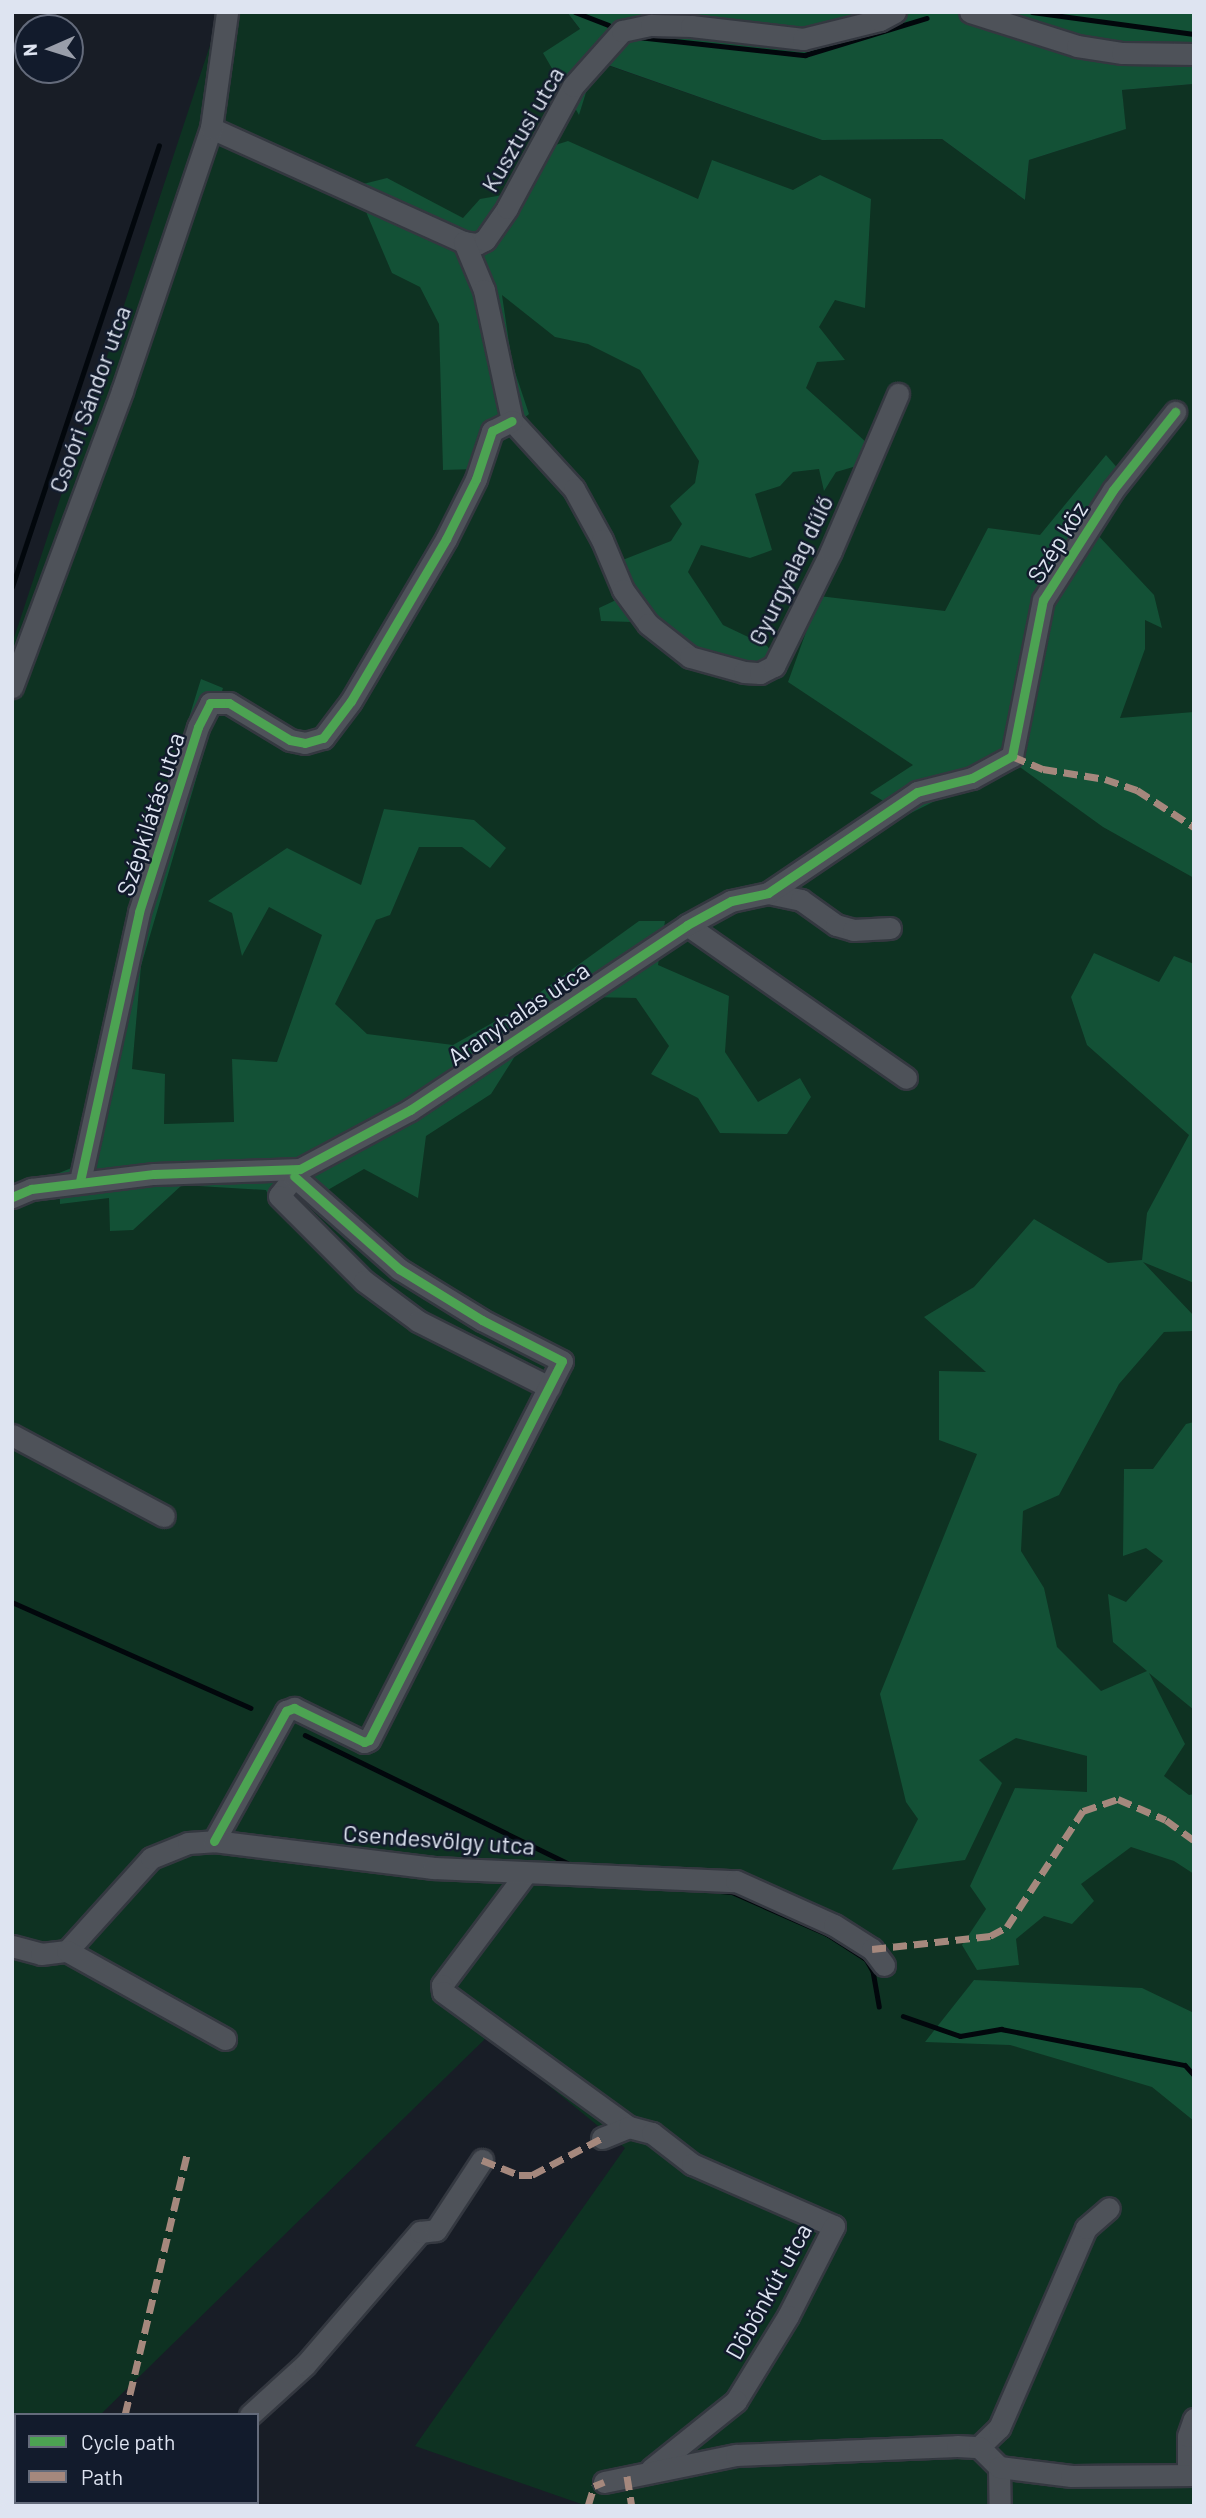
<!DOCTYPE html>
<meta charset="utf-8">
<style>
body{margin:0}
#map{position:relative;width:1206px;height:2518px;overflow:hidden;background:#181d26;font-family:Barlow,sans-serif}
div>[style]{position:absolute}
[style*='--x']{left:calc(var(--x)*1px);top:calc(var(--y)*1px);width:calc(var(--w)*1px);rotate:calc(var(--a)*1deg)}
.green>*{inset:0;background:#0e3222}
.forest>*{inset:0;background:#135136}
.stream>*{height:4.5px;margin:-2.25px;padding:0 2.25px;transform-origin:2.25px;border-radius:2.25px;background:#02070c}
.roads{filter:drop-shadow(2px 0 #343840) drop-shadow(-2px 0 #343840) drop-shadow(0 2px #343840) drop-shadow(0 -2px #343840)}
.minor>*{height:21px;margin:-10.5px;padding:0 10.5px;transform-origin:10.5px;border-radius:10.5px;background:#4e5259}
.quiet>*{height:7px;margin-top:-3.5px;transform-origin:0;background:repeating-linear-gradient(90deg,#a5887d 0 14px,transparent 0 21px)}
.cycleway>*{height:9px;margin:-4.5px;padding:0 4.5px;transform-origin:4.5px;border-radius:4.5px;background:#4ca352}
span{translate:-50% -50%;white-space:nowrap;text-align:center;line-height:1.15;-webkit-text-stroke:5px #121b2c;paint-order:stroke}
.street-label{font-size:24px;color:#dee4f1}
.frame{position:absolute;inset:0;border:14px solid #dee4f1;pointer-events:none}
.legend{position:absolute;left:14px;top:2413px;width:245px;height:91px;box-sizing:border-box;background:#121b2c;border:2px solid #646b7b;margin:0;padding:9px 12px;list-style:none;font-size:21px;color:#dee4f1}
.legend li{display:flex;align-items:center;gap:14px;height:35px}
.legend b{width:35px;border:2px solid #646b7b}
.north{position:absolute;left:14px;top:14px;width:70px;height:70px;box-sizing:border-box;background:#121b2c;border:2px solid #646b7b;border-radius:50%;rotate:267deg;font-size:19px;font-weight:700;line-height:28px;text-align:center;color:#dee4f1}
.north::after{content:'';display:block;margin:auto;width:24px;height:32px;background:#999eaa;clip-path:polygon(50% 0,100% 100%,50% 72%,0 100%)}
</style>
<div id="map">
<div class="green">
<div style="clip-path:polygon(221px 12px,567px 12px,580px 29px,579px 114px,594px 66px,607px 65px,822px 140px,942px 139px,1025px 200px,1029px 160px,1125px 129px,1122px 90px,1194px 84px,1194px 2506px,587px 2506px,415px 2446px,625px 2148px,488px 2036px,100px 2415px,16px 2415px,12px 2495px,12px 644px)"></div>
</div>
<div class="forest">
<div style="clip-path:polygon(567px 12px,1194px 12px,1194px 84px,1122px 90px,1126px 129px,1029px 160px,1025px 200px,942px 139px,822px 140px,608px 65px,594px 67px,579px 115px,543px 53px,580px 29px)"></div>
<div style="clip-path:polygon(568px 141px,698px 199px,712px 160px,793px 190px,820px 175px,871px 199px,865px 308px,835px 300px,819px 327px,845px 360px,817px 362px,806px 388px,867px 443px,860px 465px,836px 472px,824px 491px,819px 469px,793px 472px,780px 486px,755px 494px,772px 550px,750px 558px,701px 545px,688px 572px,723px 625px,767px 646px,785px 667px,719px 674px,666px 649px,632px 622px,601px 621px,599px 608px,631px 593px,620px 561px,671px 541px,682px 524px,670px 506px,695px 483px,699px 461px,640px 370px,588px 344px,555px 337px,502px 295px,512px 363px,529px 414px,492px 445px,476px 469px,443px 470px,439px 324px,420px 287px,392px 273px,355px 186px,387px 178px,463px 218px,480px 199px,520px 192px,546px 148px)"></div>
<div style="clip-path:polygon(1106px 455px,1127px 479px,1095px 532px,1154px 595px,1162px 628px,1145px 620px,1145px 649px,1120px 718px,1194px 712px,1194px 878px,1103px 827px,1013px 762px,907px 815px,870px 793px,913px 765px,788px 682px,819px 596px,945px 611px,988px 528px,1040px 535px)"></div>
<div style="clip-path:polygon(201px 679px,223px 688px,141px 966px,132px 1069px,165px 1074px,164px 1124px,234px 1122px,232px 1059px,277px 1062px,322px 935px,269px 907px,242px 956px,232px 913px,208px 901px,287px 848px,361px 885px,384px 809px,474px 820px,506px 848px,490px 868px,462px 847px,419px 847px,390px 915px,376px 920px,335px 1004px,367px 1034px,453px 1045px,517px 1009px,639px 921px,665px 921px,658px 965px,729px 996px,725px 1052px,758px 1102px,800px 1078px,811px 1097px,787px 1134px,720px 1133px,698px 1098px,651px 1074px,669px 1046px,636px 998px,591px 997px,522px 1045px,491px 1094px,426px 1136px,418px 1198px,364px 1169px,326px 1191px,271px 1202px,266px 1190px,182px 1185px,133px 1230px,110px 1231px,109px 1198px,60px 1204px,59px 1173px,74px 1167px,126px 921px)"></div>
<div style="clip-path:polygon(1094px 953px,1159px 982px,1174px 956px,1194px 964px,1194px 1283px,1143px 1262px,1194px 1316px,1194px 1331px,1164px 1332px,1119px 1384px,1059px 1495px,1023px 1511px,1021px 1551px,1044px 1588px,1057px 1647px,1101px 1691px,1147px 1671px,1113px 1642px,1108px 1594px,1126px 1602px,1163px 1561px,1146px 1548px,1123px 1556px,1124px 1469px,1153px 1469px,1186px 1424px,1194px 1422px,1194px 1710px,1149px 1673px,1185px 1744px,1164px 1776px,1189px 1795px,1194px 1794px,1194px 1874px,1174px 1861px,1131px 1847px,1081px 1884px,1094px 1901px,1072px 1924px,1044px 1916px,1016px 1939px,1019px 1965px,977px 1970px,962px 1945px,986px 1909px,970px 1886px,1015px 1788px,1087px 1792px,1087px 1756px,1016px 1738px,979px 1760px,1002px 1783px,965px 1860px,892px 1870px,918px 1819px,906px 1802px,880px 1694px,977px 1454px,939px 1440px,939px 1371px,986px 1372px,924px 1317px,974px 1287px,1034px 1219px,1108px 1263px,1142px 1260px,1147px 1213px,1189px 1135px,1087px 1045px,1071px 997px)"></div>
<div style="clip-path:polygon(974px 1980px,1142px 1988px,1194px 2013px,1194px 2121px,1152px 2087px,1010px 2045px,925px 2042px)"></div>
</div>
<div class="stream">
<div style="--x:575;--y:12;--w:36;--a:21"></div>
<div style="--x:1032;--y:12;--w:163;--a:7.7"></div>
<div style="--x:638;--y:37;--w:168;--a:6.2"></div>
<div style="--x:805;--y:55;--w:127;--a:-16.9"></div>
<div style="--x:12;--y:587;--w:465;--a:-71.6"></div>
<div style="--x:12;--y:1602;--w:261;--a:23.9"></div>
<div style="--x:305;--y:1735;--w:292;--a:26"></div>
<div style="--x:709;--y:1890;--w:23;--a:5"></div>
<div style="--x:732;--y:1892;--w:104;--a:23.9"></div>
<div style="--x:827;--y:1934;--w:46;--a:32.7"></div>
<div style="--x:866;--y:1959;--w:14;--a:60"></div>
<div style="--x:873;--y:1971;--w:36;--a:80"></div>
<div style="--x:903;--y:2016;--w:60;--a:19.3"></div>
<div style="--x:960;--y:2036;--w:42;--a:-9.7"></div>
<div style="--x:1001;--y:2029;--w:187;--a:11.1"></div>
<div style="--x:1185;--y:2065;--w:13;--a:48"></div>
</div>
<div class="roads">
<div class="minor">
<div style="--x:970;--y:12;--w:112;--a:17.6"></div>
<div style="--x:1077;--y:46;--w:46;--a:8.8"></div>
<div style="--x:1122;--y:53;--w:72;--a:0.8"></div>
<div style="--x:211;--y:128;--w:277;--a:24.3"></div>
<div style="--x:464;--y:242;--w:13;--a:9"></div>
<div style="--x:477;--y:244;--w:9;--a:-27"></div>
<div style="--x:485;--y:240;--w:39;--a:-55"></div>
<div style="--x:507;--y:208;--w:139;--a:-61.6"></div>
<div style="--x:573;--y:86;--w:74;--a:-48.3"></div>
<div style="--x:622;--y:31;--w:30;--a:-12"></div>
<div style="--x:651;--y:25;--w:40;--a:1.4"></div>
<div style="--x:691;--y:26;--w:113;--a:6.6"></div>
<div style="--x:803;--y:39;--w:79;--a:-13.9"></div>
<div style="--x:880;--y:20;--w:17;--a:-28"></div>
<div style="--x:464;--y:242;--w:52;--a:67.4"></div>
<div style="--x:484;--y:290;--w:134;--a:77.9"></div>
<div style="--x:512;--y:421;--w:92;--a:47.6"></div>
<div style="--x:574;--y:489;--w:58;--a:61.2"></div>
<div style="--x:602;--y:540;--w:54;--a:67.2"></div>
<div style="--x:623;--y:590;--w:42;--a:53.7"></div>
<div style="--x:648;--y:624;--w:53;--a:38.2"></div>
<div style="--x:690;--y:657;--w:56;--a:15.5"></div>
<div style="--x:744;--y:672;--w:16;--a:4"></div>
<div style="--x:760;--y:673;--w:16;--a:-27"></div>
<div style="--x:774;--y:666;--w:128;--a:-63.6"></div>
<div style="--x:831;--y:551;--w:171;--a:-66.9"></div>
<div style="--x:12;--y:687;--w:316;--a:-69.6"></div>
<div style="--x:122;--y:391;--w:278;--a:-71.3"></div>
<div style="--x:211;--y:128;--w:117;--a:-82.1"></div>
<div style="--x:768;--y:893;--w:34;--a:12"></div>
<div style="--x:801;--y:900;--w:43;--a:35.5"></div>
<div style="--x:836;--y:925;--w:18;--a:16"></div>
<div style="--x:853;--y:930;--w:37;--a:-3"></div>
<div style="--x:687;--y:925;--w:267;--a:34.9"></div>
<div style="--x:300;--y:1169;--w:34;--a:128"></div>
<div style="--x:279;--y:1196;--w:120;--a:45"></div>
<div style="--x:364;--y:1281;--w:67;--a:36.5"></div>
<div style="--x:418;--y:1321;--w:147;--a:26.7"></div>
<div style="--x:80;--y:1181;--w:275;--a:-77.6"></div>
<div style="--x:139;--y:912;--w:194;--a:-72.3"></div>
<div style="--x:198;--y:727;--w:27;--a:-63"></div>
<div style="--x:210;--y:703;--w:19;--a:0"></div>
<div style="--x:229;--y:703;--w:71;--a:31.2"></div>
<div style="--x:290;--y:740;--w:15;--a:11"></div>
<div style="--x:305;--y:743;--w:19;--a:-16"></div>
<div style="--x:323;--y:738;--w:46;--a:-52.9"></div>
<div style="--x:351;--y:701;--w:188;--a:-59.6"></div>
<div style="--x:446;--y:539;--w:67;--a:-63.4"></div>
<div style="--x:476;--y:479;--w:51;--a:-71.6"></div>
<div style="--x:492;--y:431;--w:22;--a:-27"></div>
<div style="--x:12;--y:1197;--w:21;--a:-23"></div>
<div style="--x:31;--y:1189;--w:124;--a:-7"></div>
<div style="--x:154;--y:1174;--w:146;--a:-2"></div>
<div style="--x:300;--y:1169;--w:125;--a:-28.2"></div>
<div style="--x:410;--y:1110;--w:333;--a:-33.7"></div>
<div style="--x:687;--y:925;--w:50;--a:-28.6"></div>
<div style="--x:731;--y:901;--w:38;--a:-12"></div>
<div style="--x:768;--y:893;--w:180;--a:-34.1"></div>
<div style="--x:917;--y:792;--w:57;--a:-14.3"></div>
<div style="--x:972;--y:778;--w:46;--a:-28.8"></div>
<div style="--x:1012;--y:756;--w:159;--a:-78.8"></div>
<div style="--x:1043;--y:600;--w:130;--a:-57.5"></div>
<div style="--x:1113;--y:490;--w:100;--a:-51.5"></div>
<div style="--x:12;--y:1435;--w:172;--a:28.1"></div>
<div style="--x:214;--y:1841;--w:149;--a:-61"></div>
<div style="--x:286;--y:1711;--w:9;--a:-21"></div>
<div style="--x:294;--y:1708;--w:78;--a:25.9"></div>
<div style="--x:364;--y:1742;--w:5;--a:-22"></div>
<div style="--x:369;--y:1740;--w:425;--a:-63"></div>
<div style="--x:562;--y:1361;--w:90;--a:-152.9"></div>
<div style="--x:482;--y:1320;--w:97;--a:-148.4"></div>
<div style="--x:399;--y:1269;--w:140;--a:-138.5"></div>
<div style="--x:526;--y:1873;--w:140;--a:126.9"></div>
<div style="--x:442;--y:1985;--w:7;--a:82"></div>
<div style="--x:443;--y:1992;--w:230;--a:36"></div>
<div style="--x:12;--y:1946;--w:30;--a:15"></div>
<div style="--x:41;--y:1954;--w:26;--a:-7"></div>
<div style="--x:67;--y:1951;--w:125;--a:-47.9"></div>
<div style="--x:151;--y:1858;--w:40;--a:-22"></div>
<div style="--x:188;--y:1843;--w:26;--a:-4"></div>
<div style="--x:214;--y:1841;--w:221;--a:7"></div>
<div style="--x:433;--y:1868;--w:303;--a:2.5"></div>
<div style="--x:736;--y:1881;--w:107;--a:24.2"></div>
<div style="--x:834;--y:1925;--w:45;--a:32.3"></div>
<div style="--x:872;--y:1949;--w:20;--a:53"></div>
<div style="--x:67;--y:1951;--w:181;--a:29.1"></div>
<div style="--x:602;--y:2138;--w:29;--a:-22"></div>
<div style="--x:629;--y:2127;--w:24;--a:15"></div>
<div style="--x:652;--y:2133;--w:51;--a:37.8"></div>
<div style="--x:692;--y:2164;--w:155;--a:23.6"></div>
<div style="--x:834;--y:2226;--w:101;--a:117.1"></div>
<div style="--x:788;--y:2316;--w:100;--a:121.5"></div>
<div style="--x:736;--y:2401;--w:109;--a:141.3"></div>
<div style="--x:250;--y:2415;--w:74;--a:-42.3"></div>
<div style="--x:305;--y:2365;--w:176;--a:-49.2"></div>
<div style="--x:420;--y:2232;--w:16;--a:-7"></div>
<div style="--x:436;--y:2230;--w:84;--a:-56.7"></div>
<div style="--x:979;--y:2447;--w:28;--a:-44"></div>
<div style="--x:999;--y:2428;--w:218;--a:-66.5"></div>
<div style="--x:1086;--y:2228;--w:30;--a:-41"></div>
<div style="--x:999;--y:2467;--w:39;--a:89"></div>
<div style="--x:1188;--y:2475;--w:39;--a:-90"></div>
<div style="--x:1188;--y:2436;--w:18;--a:-71"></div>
<div style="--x:604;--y:2482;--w:135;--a:-11.6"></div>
<div style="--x:736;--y:2455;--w:221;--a:-2.3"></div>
<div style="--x:957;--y:2446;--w:22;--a:3"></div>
<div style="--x:979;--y:2447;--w:28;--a:45"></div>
<div style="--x:999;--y:2467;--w:73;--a:7.1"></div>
<div style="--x:1071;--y:2476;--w:123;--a:-0.5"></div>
<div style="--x:146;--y:2506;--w:6;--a:-45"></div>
</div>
</div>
<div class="quiet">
<div style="--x:1012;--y:756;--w:34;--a:23"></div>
<div style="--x:1043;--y:769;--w:63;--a:9.2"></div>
<div style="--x:1105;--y:779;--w:34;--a:19"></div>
<div style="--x:1137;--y:790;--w:68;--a:33"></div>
<div style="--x:872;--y:1949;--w:119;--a:-6.3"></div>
<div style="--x:990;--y:1936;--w:19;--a:-28"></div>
<div style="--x:1007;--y:1927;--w:139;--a:-56.8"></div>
<div style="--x:1083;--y:1811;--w:37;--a:-19"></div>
<div style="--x:1118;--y:1799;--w:52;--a:23.6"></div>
<div style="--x:1166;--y:1820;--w:34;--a:36"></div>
<div style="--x:482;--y:2160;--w:40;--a:22"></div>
<div style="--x:519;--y:2175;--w:13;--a:0"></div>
<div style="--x:532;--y:2175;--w:79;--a:-27.9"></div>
<div style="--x:125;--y:2415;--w:271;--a:-76.6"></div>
<div style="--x:627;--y:2476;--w:30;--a:81"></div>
<div style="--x:588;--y:2506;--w:21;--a:-73"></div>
<div style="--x:594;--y:2486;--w:11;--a:-22"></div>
</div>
<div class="cycleway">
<div style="--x:80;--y:1181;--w:275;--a:-77.6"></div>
<div style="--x:139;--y:912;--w:194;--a:-72.3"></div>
<div style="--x:198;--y:727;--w:27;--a:-63"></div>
<div style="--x:210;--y:703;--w:19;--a:0"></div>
<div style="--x:229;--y:703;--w:71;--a:31.2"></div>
<div style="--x:290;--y:740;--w:15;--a:11"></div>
<div style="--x:305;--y:743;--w:19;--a:-16"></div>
<div style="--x:323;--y:738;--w:46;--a:-52.9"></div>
<div style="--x:351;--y:701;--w:188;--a:-59.6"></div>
<div style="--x:446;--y:539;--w:67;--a:-63.4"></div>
<div style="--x:476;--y:479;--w:51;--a:-71.6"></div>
<div style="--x:492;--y:431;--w:22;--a:-27"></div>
<div style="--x:12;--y:1197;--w:21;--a:-23"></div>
<div style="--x:31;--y:1189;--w:124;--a:-7"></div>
<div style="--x:154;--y:1174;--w:146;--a:-2"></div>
<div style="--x:300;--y:1169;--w:125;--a:-28.2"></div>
<div style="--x:410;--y:1110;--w:333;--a:-33.7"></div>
<div style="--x:687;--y:925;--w:50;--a:-28.6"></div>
<div style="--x:731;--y:901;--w:38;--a:-12"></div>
<div style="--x:768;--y:893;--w:180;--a:-34.1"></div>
<div style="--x:917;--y:792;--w:57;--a:-14.3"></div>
<div style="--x:972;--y:778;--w:46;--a:-28.8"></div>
<div style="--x:1012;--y:756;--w:159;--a:-78.8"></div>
<div style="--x:1043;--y:600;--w:130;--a:-57.5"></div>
<div style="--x:1113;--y:490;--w:100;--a:-51.5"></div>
<div style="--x:214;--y:1841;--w:149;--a:-61"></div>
<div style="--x:286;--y:1711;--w:9;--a:-21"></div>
<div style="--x:294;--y:1708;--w:78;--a:25.9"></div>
<div style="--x:364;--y:1742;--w:5;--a:-22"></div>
<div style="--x:369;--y:1740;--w:425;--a:-63"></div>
<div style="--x:562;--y:1361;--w:90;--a:-152.9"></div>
<div style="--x:482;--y:1320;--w:97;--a:-148.4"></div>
<div style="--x:399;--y:1269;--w:140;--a:-138.5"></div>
</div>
<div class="street-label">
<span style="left:522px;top:129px;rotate:-60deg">Kusztusi utca</span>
<span style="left:89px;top:399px;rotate:-70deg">Csoóri Sándor utca</span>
<span style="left:1057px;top:542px;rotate:-58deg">Szép köz</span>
<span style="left:790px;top:570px;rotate:-64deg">Gyurgyalag dűlő</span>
<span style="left:150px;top:814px;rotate:-72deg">Szépkilátás utca</span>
<span style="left:518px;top:1013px;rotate:-34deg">Aranyhalas utca</span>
<span style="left:439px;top:1839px;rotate:4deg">Csendesvölgy utca</span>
<span style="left:768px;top:2291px;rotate:-61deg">Döbönkút utca</span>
</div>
<div class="frame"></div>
<ul class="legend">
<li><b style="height:9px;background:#4ca352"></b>Cycle path</li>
<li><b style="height:9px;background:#a5887d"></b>Path</li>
</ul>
<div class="north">N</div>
</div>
